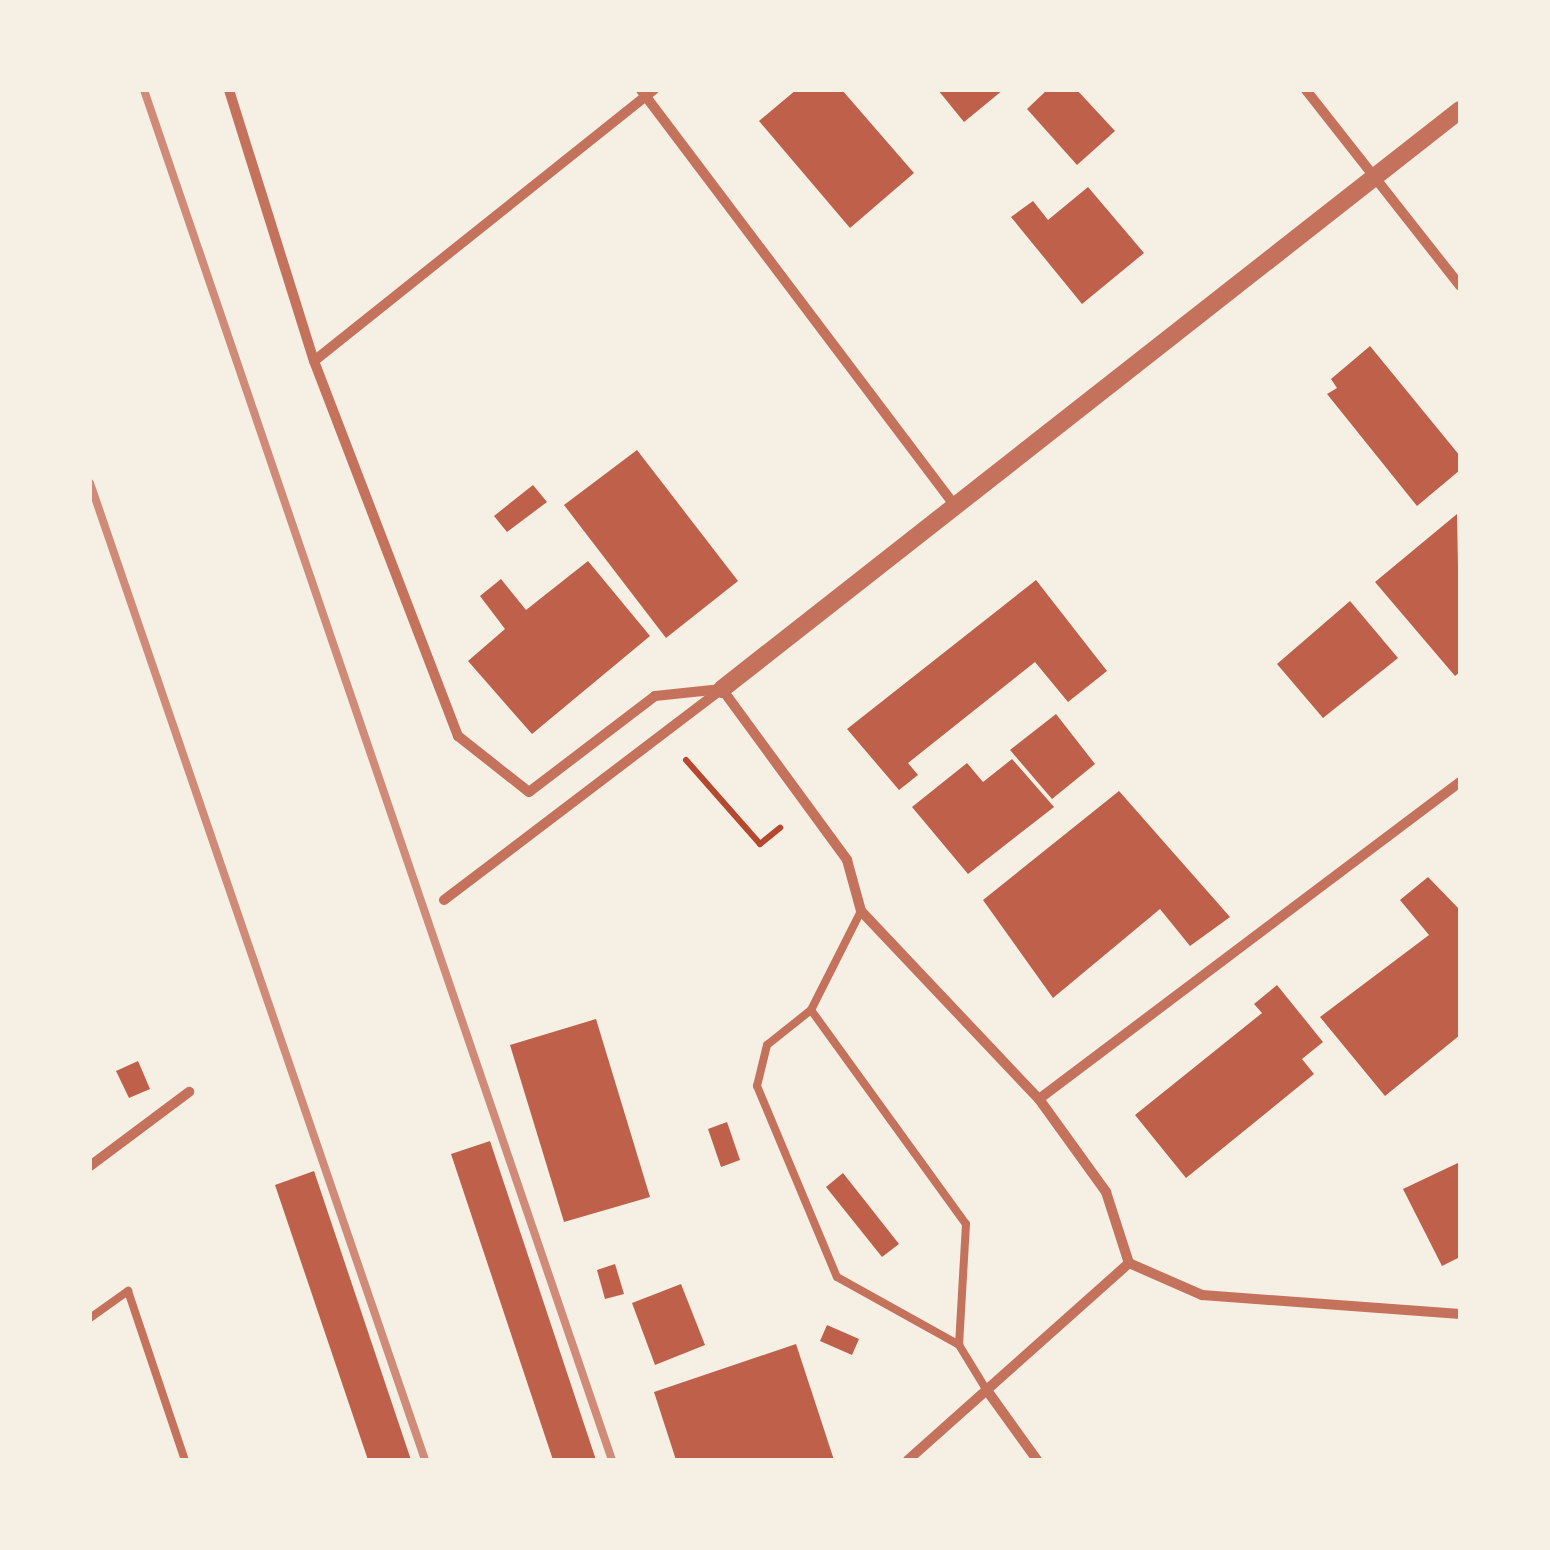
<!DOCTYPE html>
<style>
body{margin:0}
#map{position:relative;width:1550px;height:1550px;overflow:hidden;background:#f6efe4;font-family:"Sofia Sans Condensed",sans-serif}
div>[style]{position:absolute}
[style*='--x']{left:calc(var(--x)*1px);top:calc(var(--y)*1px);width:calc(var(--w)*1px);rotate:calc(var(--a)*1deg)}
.building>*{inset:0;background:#bf614a}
.path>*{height:6px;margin:-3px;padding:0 3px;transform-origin:3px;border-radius:3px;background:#b5482f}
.service>*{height:8px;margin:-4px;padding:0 4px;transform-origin:4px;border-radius:4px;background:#c5725c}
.minor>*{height:10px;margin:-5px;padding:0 5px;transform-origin:5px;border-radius:5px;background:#c5725c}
.tertiary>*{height:18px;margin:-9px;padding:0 9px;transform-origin:9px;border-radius:9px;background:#c5725c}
.rail>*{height:8px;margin:-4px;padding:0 4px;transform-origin:4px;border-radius:4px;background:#cf8b77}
span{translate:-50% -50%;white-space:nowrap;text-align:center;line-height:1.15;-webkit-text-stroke:8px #f6efe4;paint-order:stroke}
.frame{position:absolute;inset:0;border:92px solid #f6efe4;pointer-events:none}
</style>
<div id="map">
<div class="building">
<div style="clip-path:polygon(796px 90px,842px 90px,914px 173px,850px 228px,759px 121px)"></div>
<div style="clip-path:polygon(938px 90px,1003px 90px,964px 122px)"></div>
<div style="clip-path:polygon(1047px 90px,1077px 90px,1115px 131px,1077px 165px,1027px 109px)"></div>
<div style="clip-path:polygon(1088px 187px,1144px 253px,1082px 304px,1011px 217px,1033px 201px,1048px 220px)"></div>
<div style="clip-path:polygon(1370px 346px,1460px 456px,1460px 470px,1417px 506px,1327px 394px,1337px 388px,1331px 379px)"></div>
<div style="clip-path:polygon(637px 450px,738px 581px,666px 638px,564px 505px)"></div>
<div style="clip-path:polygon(533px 485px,547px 502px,507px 532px,494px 516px)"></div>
<div style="clip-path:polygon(1457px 514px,1460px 672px,1455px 676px,1375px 582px)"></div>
<div style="clip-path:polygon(588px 561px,650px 636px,532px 734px,468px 661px,505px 629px,480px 596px,501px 579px,526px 610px)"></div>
<div style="clip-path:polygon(1036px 580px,1107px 671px,1068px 702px,1035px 662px,908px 763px,918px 775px,899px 790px,847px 729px)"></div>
<div style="clip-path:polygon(1350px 601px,1398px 658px,1323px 718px,1277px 664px)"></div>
<div style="clip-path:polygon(1056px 714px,1095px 764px,1052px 799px,1010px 750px)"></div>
<div style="clip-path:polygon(1012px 759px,1054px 807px,968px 874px,912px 807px,967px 763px,983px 782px)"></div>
<div style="clip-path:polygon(1119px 791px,1230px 917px,1190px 946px,1160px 909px,1053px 998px,983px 900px)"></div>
<div style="clip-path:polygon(1428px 877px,1460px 910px,1460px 1035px,1385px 1096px,1320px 1017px,1429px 935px,1400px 900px)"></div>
<div style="clip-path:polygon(1277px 985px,1323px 1042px,1302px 1059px,1314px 1074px,1186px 1178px,1135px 1115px,1262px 1013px,1254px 1004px)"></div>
<div style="clip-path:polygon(596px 1019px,650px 1197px,564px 1222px,510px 1045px)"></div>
<div style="clip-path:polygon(138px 1061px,150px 1089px,129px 1098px,116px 1071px)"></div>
<div style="clip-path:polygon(727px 1122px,740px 1160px,721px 1167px,708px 1129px)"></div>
<div style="clip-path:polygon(490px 1141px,596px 1460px,553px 1460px,451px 1154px)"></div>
<div style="clip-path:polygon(1460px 1162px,1460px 1257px,1442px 1266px,1403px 1189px)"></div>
<div style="clip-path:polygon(314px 1171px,411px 1460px,368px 1460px,275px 1185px)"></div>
<div style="clip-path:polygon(843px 1173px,899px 1244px,882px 1257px,826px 1187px)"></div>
<div style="clip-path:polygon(615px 1264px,624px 1294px,605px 1299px,597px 1270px)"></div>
<div style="clip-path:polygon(681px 1284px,705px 1345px,655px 1365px,632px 1303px)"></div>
<div style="clip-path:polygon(827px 1325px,859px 1339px,852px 1355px,820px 1341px)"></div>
<div style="clip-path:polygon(796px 1344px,834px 1460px,676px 1460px,654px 1392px)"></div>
</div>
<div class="path">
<div style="--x:686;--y:760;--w:112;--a:48.6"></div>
<div style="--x:760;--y:844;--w:26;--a:-39"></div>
</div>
<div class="service">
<div style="--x:861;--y:911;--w:111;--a:116.8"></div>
<div style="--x:811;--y:1010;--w:56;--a:141.5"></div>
<div style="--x:767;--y:1045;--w:42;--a:103.7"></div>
<div style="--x:757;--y:1086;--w:207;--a:67.3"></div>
<div style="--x:837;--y:1277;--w:140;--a:29.1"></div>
<div style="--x:959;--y:1345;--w:52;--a:58.5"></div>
<div style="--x:811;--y:1010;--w:264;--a:54.1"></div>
<div style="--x:966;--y:1224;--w:121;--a:93.3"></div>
<div style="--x:90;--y:1318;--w:47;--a:-35.4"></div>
<div style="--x:128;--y:1291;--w:178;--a:71.4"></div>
</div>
<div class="minor">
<div style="--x:229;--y:90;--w:284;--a:72.6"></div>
<div style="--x:314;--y:361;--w:402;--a:69"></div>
<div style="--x:458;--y:736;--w:90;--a:38.3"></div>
<div style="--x:529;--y:792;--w:158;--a:-37.3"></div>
<div style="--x:655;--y:696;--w:67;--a:-6"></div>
<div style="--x:641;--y:90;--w:521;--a:52.95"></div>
<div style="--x:1306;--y:90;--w:249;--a:51.8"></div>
<div style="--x:314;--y:361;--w:435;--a:-38.6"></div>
<div style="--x:722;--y:689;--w:212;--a:53.8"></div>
<div style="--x:847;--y:860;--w:53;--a:74.6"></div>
<div style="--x:861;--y:911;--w:259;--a:46.6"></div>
<div style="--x:1039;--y:1099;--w:115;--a:54.2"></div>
<div style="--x:1106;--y:1192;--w:75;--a:72.1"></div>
<div style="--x:1129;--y:1263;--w:80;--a:23.7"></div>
<div style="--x:1202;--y:1295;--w:259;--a:4.2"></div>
<div style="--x:444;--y:900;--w:348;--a:-37.2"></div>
<div style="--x:1039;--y:1099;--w:527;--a:-36.98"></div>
<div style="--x:90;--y:1166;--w:124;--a:-36.8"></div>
<div style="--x:986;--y:1389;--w:87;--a:54.3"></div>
<div style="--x:908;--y:1460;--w:296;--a:-41.7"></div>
</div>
<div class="tertiary">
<div style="--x:722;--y:689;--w:938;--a:-38.12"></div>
</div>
<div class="rail">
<div style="--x:144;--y:90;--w:1448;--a:71.14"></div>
<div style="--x:90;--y:483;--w:1033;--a:71.07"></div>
</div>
<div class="frame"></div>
</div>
